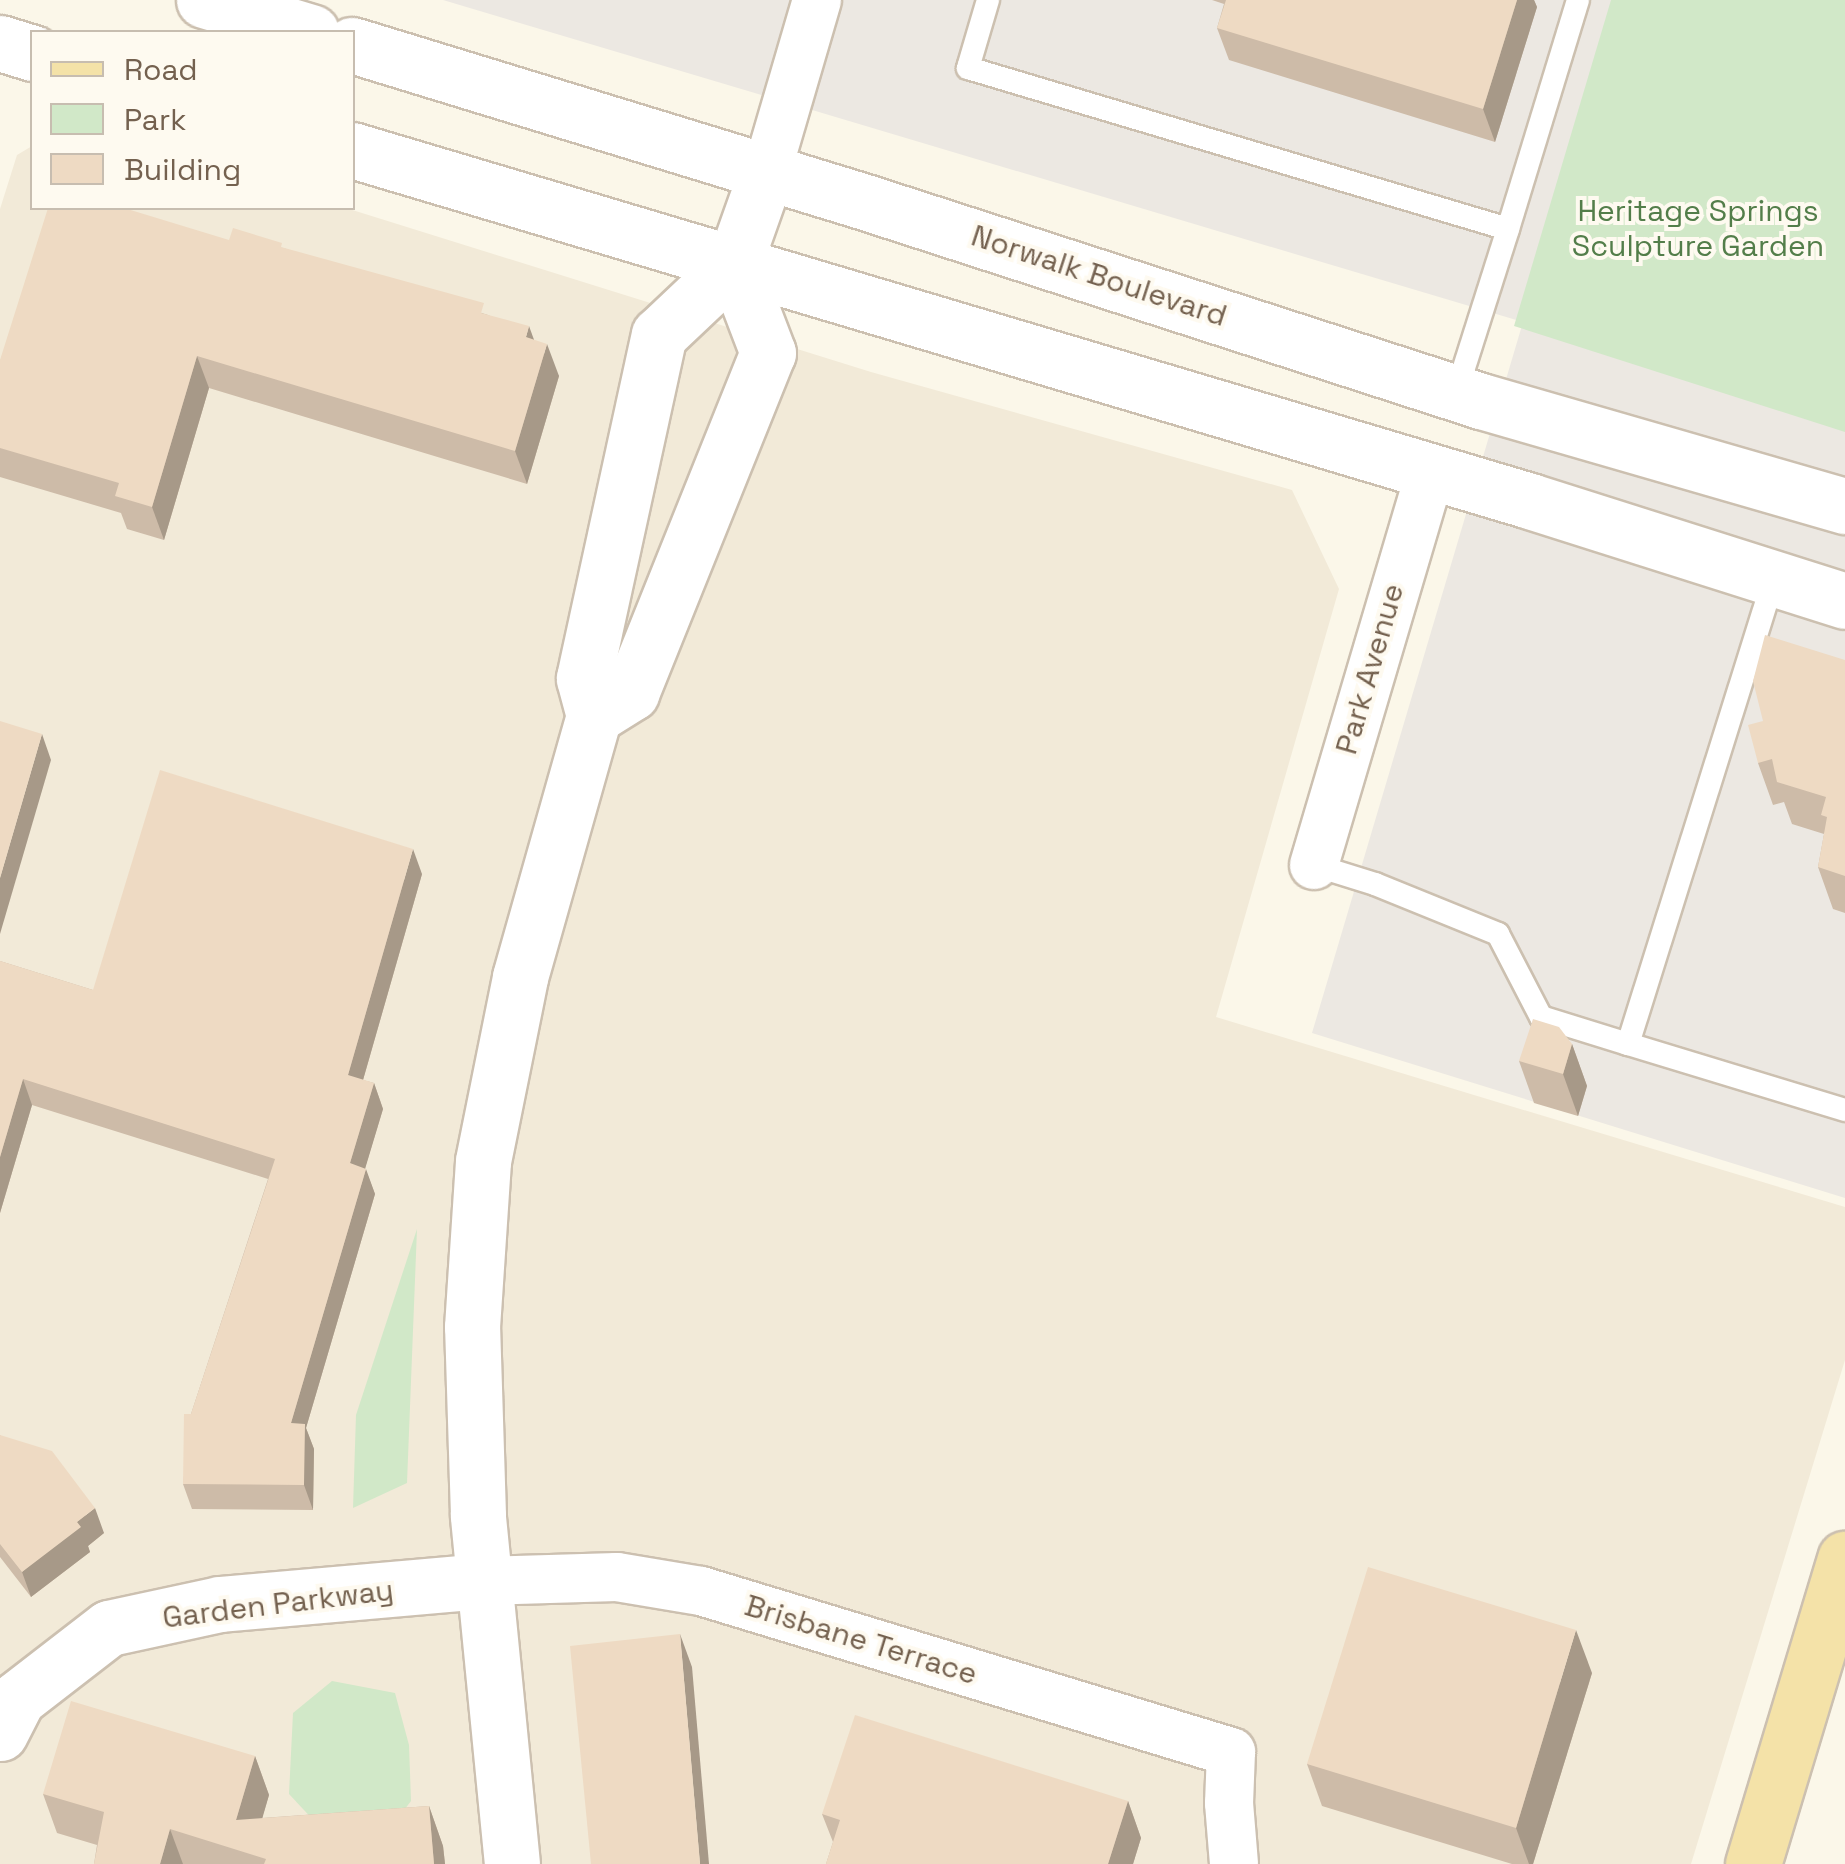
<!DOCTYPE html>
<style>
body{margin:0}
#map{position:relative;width:1845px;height:1864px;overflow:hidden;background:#fbf7e9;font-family:"Space Grotesk",sans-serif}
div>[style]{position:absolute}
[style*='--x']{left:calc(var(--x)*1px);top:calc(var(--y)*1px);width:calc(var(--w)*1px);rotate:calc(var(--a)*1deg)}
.residential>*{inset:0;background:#f2ead8}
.industrial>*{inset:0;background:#ece8e2}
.green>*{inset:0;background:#d1e8c8}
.roads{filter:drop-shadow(2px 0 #ccc0b0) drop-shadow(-2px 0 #ccc0b0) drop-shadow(0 2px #ccc0b0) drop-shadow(0 -2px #ccc0b0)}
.lane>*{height:22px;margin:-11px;padding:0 11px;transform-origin:11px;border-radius:11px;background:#fff}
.street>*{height:48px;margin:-24px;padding:0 24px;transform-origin:24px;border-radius:24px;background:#fff}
.secondary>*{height:55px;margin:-27.5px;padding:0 27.5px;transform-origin:27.5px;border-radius:27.5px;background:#fff}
.primary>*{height:55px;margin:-27.5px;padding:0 27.5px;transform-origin:27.5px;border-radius:27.5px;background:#f4e2a8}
.wall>*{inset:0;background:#cdbba8}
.shaded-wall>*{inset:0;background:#a79988}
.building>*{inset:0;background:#eedac3}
span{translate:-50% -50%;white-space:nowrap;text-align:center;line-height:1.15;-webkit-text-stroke:8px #fefaf0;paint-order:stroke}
.park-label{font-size:30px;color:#537e4a}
.street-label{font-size:30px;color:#74614f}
.legend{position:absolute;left:30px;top:30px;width:325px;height:180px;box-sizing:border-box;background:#fefaf0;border:2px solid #c7bdb0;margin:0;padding:12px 18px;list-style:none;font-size:30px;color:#74614f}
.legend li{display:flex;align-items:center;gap:20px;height:50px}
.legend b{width:50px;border:2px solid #c7bdb0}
</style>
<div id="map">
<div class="residential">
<div style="clip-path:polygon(32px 146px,32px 208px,346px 208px,871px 372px,1292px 490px,1339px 589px,1216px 1017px,1845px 1207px,1845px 1360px,1691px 1864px,0 1864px,0 209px,17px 155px)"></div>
</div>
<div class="industrial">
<div style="clip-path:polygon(443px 0,1845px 0,1845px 1198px,1312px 1033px,1523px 322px)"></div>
</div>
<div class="green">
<div style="clip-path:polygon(1611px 0,1845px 0,1845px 432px,1514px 326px)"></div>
<div style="clip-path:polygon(417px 1229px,407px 1483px,353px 1508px,356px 1415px)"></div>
<div style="clip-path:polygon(332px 1681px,395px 1693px,409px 1745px,411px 1801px,385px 1835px,331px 1839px,289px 1794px,293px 1713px)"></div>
</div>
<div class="roads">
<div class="lane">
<div style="--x:988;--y:0;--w:71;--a:106.4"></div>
<div style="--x:968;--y:68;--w:563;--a:16.6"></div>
<div style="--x:1508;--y:229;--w:239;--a:-73"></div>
<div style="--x:1456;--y:393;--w:172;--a:-72.4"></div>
<div style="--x:1314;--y:865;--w:64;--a:17.3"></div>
<div style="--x:1375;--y:884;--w:133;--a:22.1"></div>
<div style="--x:1498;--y:934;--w:93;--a:62.6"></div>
<div style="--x:1541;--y:1017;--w:91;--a:17.2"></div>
<div style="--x:1628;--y:1044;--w:488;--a:-72.6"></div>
<div style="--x:1628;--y:1044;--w:227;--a:16.9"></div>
</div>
<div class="street">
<div style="--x:767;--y:171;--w:178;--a:-73.7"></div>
<div style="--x:1314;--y:865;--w:409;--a:-73.5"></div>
<div style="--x:482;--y:1581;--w:135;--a:-1.7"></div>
<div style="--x:617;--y:1577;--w:85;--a:9.5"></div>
<div style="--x:701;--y:1591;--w:554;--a:16.9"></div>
<div style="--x:1231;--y:1752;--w:51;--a:92.2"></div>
<div style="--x:1229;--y:1803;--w:61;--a:85.3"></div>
</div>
<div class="secondary">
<div style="--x:204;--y:0;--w:112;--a:16.7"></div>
<div style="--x:0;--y:43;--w:34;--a:17"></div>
<div style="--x:352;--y:45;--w:533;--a:17.01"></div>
<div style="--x:862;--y:201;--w:651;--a:17.91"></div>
<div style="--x:1481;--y:401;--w:379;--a:16.1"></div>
<div style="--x:352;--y:150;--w:1229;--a:16.59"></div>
<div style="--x:1530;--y:501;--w:330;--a:17.6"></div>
<div style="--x:594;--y:716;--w:44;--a:-31.9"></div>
<div style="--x:631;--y:693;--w:367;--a:-68.1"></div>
<div style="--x:768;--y:353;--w:95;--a:-110.9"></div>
<div style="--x:0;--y:1733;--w:38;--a:-63"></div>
<div style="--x:17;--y:1699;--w:116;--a:-37.7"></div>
<div style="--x:109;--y:1628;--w:114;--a:-12.2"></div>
<div style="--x:220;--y:1604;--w:263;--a:-5"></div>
<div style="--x:512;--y:1864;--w:351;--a:-95.6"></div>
<div style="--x:478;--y:1515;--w:188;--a:-91.8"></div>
<div style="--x:472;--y:1327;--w:166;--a:-86.2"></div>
<div style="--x:483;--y:1161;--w:188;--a:-78.6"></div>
<div style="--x:520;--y:977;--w:271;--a:-74.2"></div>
<div style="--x:594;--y:716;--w:39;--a:-105"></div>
<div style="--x:584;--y:678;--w:351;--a:-77.7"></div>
<div style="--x:659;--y:335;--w:103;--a:-43.4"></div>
<div style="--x:734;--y:264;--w:99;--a:-70.5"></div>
</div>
<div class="primary">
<div style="--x:1753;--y:1864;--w:319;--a:-73.2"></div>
</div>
</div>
<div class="wall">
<div style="clip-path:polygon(1212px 0,1534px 0,1537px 7px,1495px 142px,1229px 60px,1217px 28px,1224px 4px)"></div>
<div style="clip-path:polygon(229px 240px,283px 248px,488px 315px,534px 340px,559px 376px,527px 484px,209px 388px,164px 540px,127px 529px,121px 513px,0 477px,0 360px)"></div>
<div style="clip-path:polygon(1845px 660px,1845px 913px,1833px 909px,1818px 867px,1824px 834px,1792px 824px,1784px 802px,1773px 805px,1758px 763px,1763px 721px)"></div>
<div style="clip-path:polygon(422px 874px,363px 1080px,374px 1083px,383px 1109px,365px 1168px,375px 1194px,306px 1428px,314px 1449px,313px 1510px,192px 1509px,183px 1484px,191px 1414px,268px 1179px,32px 1105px,0 1213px,0 961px,93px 990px)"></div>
<div style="clip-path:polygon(1572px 1044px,1587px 1086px,1578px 1116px,1534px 1103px,1519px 1061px)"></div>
<div style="clip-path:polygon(0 1435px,104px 1533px,88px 1546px,90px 1552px,31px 1597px,0 1557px)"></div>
<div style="clip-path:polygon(1592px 1673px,1533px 1864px,1512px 1864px,1322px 1806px,1307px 1764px)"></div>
<div style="clip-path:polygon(255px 1756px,269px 1795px,262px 1818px,429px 1806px,443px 1846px,445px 1864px,94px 1864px,97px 1845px,57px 1833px,43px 1794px)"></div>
<div style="clip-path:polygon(1128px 1801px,1141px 1838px,1133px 1864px,826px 1864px,833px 1842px,822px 1814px)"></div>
</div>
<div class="shaded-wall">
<div style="clip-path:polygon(1517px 0,1534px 0,1537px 7px,1495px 142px,1483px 109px)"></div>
<div style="clip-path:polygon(529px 326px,541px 359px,526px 337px)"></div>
<div style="clip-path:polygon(547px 344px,559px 376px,527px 484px,515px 451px)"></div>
<div style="clip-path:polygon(197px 356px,209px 388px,164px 540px,152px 507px)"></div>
<div style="clip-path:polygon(42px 734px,51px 760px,0 934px,0 878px)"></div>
<div style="clip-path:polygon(413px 849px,422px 874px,357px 1101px,348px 1075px)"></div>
<div style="clip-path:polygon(1572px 1044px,1587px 1086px,1578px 1116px,1563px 1074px)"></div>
<div style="clip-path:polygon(23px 1079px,32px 1105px,0 1213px,0 1157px)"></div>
<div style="clip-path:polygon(374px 1083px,383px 1109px,359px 1189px,350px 1163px)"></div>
<div style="clip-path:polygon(366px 1169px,375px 1194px,306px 1428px,314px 1449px,313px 1510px,304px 1485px,291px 1423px)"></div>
<div style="clip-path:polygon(95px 1508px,104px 1533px,88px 1546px,90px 1552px,31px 1597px,22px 1572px,77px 1522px)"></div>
<div style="clip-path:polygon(1576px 1630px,1592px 1673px,1533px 1864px,1529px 1864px,1516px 1828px)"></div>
<div style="clip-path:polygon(680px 1634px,692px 1667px,709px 1864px,700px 1864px)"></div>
<div style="clip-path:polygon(255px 1756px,269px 1795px,252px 1854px,236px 1820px)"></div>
<div style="clip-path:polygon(1128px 1801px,1141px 1838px,1133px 1864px,1108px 1864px)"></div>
<div style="clip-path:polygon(429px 1806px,443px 1846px,445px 1864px,434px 1864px)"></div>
<div style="clip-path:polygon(170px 1829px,183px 1864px,160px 1864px)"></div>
</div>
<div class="building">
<div style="clip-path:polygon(1226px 0,1517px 0,1483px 109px,1217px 28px)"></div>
<div style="clip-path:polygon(48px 208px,124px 208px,229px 240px,233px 228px,282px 243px,281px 247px,484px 303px,481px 313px,529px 326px,526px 337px,547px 344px,515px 451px,197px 356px,152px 507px,115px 496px,119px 483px,0 448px,0 360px)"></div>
<div style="clip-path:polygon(1765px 635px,1845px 660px,1845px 876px,1818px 867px,1827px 817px,1821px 815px,1826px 797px,1777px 782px,1772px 759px,1758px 763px,1748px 725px,1763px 721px,1753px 681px)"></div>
<div style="clip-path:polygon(0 721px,42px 734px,0 878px)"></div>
<div style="clip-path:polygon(160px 770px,413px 849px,348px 1075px,374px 1083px,350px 1163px,366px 1169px,291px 1423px,305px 1424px,304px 1485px,183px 1484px,184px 1414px,191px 1414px,275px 1159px,23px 1079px,0 1157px,0 961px,93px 990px)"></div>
<div style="clip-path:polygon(1533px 1019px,1559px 1027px,1572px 1044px,1563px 1074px,1519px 1061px)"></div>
<div style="clip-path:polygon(0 1435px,52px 1451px,95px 1508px,77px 1522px,81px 1527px,22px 1572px,0 1544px)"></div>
<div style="clip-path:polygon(1368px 1567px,1576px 1630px,1516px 1828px,1307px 1764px)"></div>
<div style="clip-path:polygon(680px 1634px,700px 1864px,591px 1864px,570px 1646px)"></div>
<div style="clip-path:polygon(71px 1701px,255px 1756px,236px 1820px,429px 1806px,434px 1864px,264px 1864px,266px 1859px,170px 1829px,160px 1864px,94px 1864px,104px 1812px,43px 1794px)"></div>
<div style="clip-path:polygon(855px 1715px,1128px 1801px,1108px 1864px,826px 1864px,840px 1820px,822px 1814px)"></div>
</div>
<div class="park-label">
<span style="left:1698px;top:228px">Heritage Springs<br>Sculpture Garden</span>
</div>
<div class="street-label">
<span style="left:1099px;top:276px;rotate:18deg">Norwalk Boulevard</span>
<span style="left:1370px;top:669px;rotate:-74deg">Park Avenue</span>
<span style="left:278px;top:1604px;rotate:-7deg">Garden Parkway</span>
<span style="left:861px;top:1640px;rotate:17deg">Brisbane Terrace</span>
</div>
<ul class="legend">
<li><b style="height:12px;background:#f4e2a8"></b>Road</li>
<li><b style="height:28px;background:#d1e8c8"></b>Park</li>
<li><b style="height:28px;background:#eedac3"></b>Building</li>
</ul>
</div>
